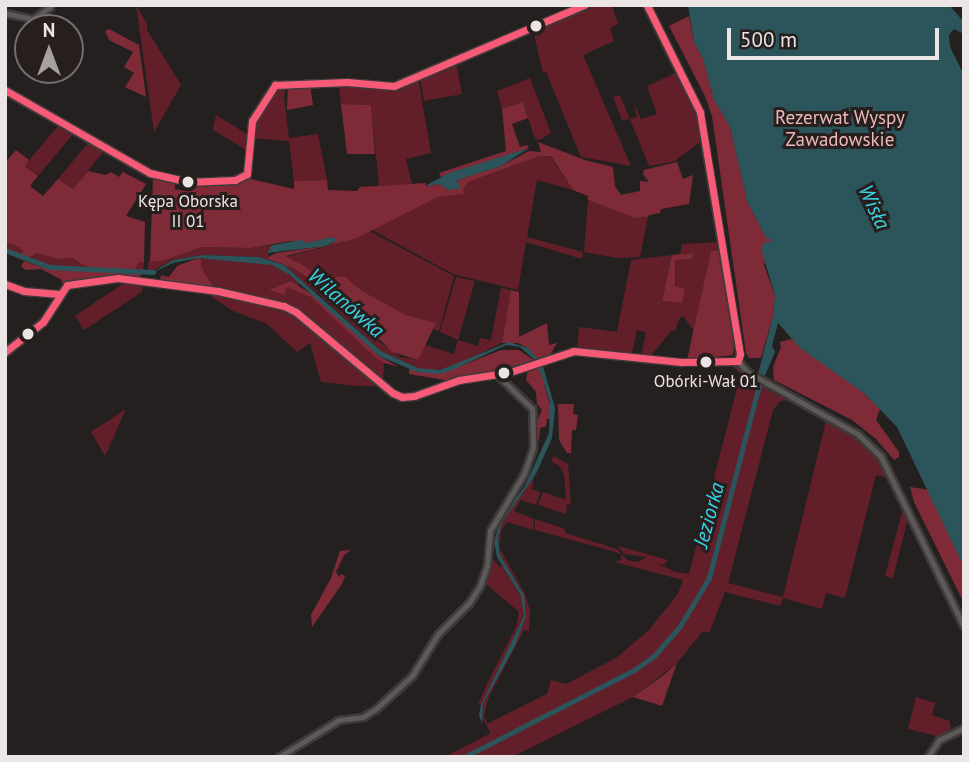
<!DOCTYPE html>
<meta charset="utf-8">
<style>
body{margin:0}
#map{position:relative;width:969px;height:762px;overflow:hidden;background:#252020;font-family:"PT Sans",sans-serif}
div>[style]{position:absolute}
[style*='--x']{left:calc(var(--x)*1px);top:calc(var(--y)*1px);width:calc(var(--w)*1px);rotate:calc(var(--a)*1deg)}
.green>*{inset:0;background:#621f29}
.forest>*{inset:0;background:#7f2b37}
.water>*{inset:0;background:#2b555a}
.river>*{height:5px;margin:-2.5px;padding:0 2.5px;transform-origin:2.5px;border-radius:2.5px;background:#2b555a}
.roads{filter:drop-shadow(2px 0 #3e3a3a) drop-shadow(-2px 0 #3e3a3a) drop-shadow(0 2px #3e3a3a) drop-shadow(0 -2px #3e3a3a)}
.minor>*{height:4.5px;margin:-2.25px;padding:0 2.25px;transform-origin:2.25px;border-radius:2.25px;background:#5d5959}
.bus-1>*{height:7px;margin:-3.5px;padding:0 3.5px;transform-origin:3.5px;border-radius:3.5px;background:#f75a77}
.dots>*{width:19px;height:19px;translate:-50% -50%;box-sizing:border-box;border:4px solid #271e1e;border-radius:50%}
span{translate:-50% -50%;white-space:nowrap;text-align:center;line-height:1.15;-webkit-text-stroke:6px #271e1e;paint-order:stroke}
.bus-label{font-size:17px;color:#ebe5e5}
.park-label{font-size:19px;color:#efb8ba}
.water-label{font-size:21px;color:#36d5e7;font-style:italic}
.frame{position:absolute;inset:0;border:7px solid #ebe5e5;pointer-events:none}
.north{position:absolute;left:14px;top:14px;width:70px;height:70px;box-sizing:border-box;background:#271e1e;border:2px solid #756e6e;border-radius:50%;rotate:0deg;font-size:19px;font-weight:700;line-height:28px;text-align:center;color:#ebe5e5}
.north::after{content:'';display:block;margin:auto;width:24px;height:32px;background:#a6a0a0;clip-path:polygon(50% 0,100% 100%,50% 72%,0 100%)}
.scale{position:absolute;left:727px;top:28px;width:212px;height:32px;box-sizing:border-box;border:4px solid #ebe5e5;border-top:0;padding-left:9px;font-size:21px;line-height:24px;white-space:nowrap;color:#ebe5e5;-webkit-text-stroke:5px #271e1e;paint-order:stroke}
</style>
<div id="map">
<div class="green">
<div style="clip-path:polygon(136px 5px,147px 24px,147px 30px,181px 85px,154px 132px)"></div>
<div style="clip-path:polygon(588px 5px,612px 5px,618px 24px,610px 28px,614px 41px,583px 55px,631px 166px,581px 157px,546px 72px,543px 73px,533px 30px)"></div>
<div style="clip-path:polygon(456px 62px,462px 94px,424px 101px,420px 77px)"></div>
<div style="clip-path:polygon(680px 71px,697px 105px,703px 140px,673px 162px,649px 166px,630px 119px,622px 120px,613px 97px,620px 95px,630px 119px,637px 117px,634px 103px,641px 119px,657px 114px,647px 86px)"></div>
<div style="clip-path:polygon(418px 77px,431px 153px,406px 159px,412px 184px,379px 186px,371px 105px,341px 104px,339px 85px,352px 83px,386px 89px)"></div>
<div style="clip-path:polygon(530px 78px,551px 133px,540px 140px,535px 139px,523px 102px,502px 109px,497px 91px)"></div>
<div style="clip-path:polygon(286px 84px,284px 97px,289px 138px,318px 134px,327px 180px,294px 181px,289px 141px,252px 138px,254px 119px,275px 87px)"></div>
<div style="clip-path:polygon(216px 115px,250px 136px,248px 151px,213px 130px)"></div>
<div style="clip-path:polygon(60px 124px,74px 133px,38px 176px,25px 165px)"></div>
<div style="clip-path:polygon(89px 142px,104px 151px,73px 189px,58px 179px)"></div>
<div style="clip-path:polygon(540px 156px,550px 156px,573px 190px,537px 180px,527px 237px,583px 252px,582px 259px,526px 242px,518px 290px,453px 274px,372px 230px,438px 197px,464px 194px,463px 190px,468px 182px)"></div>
<div style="clip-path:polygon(588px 200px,635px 218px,648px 217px,640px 257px,618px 258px,584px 252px)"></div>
<div style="clip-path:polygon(369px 231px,454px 276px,439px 331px,433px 329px,435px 323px,406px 315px,336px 277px,331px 281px,324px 278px,286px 257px,355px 239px)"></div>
<div style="clip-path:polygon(5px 242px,19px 247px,29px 258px,36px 253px,59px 259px,72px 258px,78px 262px,144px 262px,143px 274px,45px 269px,5px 253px)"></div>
<div style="clip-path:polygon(720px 242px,721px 250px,711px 251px,694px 331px,684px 317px,680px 317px,675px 331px,671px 331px,650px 357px,641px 357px,646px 332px,637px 330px,631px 356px,577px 350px,579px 327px,617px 332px,631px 260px,672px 255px,662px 301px,676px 302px,675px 260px,682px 260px,692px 253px,680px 254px,682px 244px)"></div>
<div style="clip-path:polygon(272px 245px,267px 258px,293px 268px,338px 298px,363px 319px,374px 338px,400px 357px,418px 360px,425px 345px,454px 354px,458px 340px,440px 332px,456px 277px,475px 281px,458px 340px,478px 346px,480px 338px,491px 340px,501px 288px,511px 290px,502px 343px,453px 366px,437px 370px,421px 369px,381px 351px,319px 294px,278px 263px,259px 257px,204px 255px,173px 260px,148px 273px,148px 262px,165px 260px,202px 247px,251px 248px)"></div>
<div style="clip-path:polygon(208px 258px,262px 262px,283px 269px,300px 284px,271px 288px,285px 295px,287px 287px,296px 289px,311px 297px,384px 363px,383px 380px,289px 306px,214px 289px,201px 266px,201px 259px)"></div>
<div style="clip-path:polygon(130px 279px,143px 281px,142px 292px,84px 330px,75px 316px)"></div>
<div style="clip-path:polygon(202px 290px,290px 310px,380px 384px,377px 386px,359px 386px,321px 382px,310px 343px,297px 352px,267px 324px,233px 311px)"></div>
<div style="clip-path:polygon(734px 362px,748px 379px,754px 379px,769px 391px,774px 390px,789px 400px,780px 401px,773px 410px,728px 583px,783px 597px,826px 421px,830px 421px,856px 435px,881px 458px,892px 479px,876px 475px,845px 598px,826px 593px,822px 609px,783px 598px,780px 606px,725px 592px,709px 633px,703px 631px,677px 663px,633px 697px,512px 757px,444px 757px,491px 733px,482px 718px,483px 704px,515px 646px,526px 616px,522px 591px,500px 555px,498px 538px,502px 523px,534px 477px,532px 489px,540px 492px,536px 505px,521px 500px,514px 511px,534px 519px,533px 530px,507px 522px,502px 529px,499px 547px,524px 592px,530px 610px,529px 631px,524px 630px,488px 699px,484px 716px,487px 724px,547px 694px,551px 680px,566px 684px,616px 658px,648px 631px,678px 594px,683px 580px,615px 562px,621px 560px,621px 554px,612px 551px,535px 530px,535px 519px,565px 529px,565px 533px,617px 549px,627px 560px,638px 562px,646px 557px,624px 554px,618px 546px,668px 560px,664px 565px,658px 564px,676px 572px,689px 574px,738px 385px,740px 373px,733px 367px)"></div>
<div style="clip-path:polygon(126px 409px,105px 456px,91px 432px)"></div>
<div style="clip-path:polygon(554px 456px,568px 464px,571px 505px,567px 504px,566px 514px,538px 505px,543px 492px,566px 500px,564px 474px,559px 466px,551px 461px)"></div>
<div style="clip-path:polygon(904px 504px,909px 514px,893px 578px,885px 576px)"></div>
<div style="clip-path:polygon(489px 555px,500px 567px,502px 566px,521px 596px,524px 616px,481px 705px,478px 704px,490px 678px,516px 627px,519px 612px,483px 581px)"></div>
<div style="clip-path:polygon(916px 697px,935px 703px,932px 715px,950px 721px,951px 730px,941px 737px,908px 729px)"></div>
</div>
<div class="forest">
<div style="clip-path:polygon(689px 16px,694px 42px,703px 59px,714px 99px,730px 127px,747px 201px,763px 232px,775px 240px,764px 265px,775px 296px,773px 316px,761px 358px,749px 358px,746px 353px,712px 116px,705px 96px,669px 26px)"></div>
<div style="clip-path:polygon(109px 29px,139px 45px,146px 97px,125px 87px,134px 73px,124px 67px,133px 52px,109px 40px,105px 31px)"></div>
<div style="clip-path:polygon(288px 85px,310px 85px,313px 105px,287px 110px)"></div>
<div style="clip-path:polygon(523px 102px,528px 118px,512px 124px,520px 147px,527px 145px,529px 148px,441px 177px,439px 173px,506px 151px,502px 109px)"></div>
<div style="clip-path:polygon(341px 104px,371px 105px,375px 154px,347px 154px)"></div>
<div style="clip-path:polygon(538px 142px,585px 160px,613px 167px,615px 186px,621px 195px,640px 191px,640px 181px,649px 182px,643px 174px,644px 170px,677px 162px,683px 179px,693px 175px,689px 204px,661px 209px,660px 213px,649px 215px,648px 217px,635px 218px,588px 200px,588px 196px,573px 190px,551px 156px,540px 156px,468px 182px,463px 190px,465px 194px,438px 197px,355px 239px,286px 256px,324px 278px,331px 281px,336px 277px,345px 277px,362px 291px,406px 315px,436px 323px,418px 360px,392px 352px,338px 298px,293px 268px,266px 258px,276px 253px,326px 246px,335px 242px,332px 237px,307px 243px,290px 241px,251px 248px,202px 247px,165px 260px,150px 262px,153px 177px,175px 182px,175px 189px,185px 191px,186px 183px,247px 178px,294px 189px,294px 181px,327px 180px,328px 190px,357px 191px,360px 187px,426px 183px,425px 186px,439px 184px,449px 190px,460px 179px,501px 166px,529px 151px,541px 152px)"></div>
<div style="clip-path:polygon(16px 150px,29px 160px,25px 166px,38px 176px,30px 186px,43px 196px,58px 179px,73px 189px,88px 171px,106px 175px,111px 172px,119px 177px,123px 172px,146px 184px,126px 216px,145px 222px,144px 262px,139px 262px,134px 270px,87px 267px,72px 258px,59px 259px,36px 253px,29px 258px,21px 255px,23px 251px,19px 247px,5px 242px,5px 163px)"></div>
<div style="clip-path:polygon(722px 250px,736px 343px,734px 344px,733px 355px,687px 360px,711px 251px)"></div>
<div style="clip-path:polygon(693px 253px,692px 259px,675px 260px,675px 286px,685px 289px,682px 303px,662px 301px,672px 255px)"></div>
<div style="clip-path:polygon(198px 258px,201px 259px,201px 266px,214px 289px,160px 280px,161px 275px,169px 277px,177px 266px)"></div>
<div style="clip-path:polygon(24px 261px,45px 269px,141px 274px,140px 277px,71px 281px,62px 286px,62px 280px,41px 269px,26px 270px,21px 266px)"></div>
<div style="clip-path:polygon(291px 281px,317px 298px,379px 356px,399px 367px,384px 363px,374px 356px,311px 297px,287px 287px,285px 295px,269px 290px)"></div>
<div style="clip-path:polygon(511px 290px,519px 292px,519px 337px,547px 323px,549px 345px,557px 343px,549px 357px,539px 360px,528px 348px,518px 343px,502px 343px)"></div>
<div style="clip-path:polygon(791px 339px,852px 382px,880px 409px,876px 420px,899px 452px,899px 457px,894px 460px,876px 439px,852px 420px,774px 380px,773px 367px,781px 347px,780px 342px)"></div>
<div style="clip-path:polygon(501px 350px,519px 350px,535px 361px,512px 370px,450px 381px,409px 374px,409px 369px,440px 374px)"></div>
<div style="clip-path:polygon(539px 367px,551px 408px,550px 419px,547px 419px,546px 426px,540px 428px,539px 442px,535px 426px,542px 410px,537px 404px,536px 392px,526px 380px,528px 370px)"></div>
<div style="clip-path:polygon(558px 404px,574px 404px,573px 414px,578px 415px,576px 430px,572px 430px,571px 453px,567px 453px,559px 440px)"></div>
<div style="clip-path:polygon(910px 487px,929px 490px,964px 567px,964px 603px,914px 502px)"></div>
<div style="clip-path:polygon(351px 550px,344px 555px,336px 572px,339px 577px,341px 574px,345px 576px,342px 584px,312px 627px,311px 615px,331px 578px,340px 551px)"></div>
<div style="clip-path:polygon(677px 663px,662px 706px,633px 697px,665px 674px)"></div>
</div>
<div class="water">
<div style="clip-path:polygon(688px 5px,949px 5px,964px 22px,964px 34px,954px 29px,949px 35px,950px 47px,964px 75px,964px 567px,897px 427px,865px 394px,800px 348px,778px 323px,772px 346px,775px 352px,764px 378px,758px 374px,773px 316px,775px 296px,761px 248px,764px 243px,774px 240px,766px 238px,747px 201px,730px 127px,714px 100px,703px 59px,694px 42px)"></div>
<div style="clip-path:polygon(529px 148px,501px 166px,460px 179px,457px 181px,461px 188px,449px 190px,439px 184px,425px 186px,449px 173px)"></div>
<div style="clip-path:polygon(332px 237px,337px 240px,326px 246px,267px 253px,272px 245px,302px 240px,307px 243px)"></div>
<div style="clip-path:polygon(204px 255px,259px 257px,284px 265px,381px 351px,418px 368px,440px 370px,509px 342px,528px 348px,539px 360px,536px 361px,520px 347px,506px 345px,450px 371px,440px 374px,417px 372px,379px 356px,290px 275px,272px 265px,198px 258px,173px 263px,148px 275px,173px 260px)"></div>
<div style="clip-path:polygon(542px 363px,555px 408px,552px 438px,536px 474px,502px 523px,498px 538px,500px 555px,524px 595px,526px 616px,515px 646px,483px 704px,482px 724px,479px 715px,481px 705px,524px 616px,521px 596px,497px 557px,494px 543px,500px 520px,525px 486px,549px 433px,550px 402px,538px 365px)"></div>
</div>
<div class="river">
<div style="--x:5;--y:250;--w:47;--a:21.1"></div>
<div style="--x:49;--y:267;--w:104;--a:2.8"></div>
<div style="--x:464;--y:757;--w:191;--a:-27.1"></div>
<div style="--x:634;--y:670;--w:24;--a:-35"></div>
<div style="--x:654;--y:656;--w:40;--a:-49"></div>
<div style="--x:680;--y:626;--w:56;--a:-58.9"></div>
<div style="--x:709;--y:578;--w:208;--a:-75.5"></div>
</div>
<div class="roads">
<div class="minor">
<div style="--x:647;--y:5;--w:119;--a:63.6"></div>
<div style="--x:700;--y:112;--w:245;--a:80.6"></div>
<div style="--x:740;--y:354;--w:7;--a:106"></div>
<div style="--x:738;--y:361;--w:15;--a:48"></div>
<div style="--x:748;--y:372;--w:126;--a:29.4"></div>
<div style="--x:858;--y:434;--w:32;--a:44"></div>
<div style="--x:881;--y:456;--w:189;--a:64"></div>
<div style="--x:5;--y:13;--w:29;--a:12"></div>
<div style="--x:33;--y:19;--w:21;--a:-35"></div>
<div style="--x:5;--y:90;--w:167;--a:29.8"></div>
<div style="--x:150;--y:173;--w:39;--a:13"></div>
<div style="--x:188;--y:182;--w:47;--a:-2.4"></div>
<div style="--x:235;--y:180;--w:13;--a:-27"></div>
<div style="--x:247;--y:174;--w:53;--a:-84.6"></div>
<div style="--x:252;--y:121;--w:43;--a:-57.4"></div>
<div style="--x:275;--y:85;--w:72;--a:-2.4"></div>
<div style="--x:347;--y:82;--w:47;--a:4.9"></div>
<div style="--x:394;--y:86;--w:207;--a:-23"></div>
<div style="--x:5;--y:284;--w:20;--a:20"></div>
<div style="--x:24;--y:291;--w:35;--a:5"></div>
<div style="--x:5;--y:352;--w:48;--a:-38.3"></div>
<div style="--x:43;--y:322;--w:44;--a:-57"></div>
<div style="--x:67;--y:285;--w:51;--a:-7.8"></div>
<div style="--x:118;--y:278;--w:101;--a:7.4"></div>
<div style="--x:218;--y:291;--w:68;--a:12.8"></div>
<div style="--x:284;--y:306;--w:13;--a:27"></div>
<div style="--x:296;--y:312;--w:126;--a:39.9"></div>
<div style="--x:393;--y:393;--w:10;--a:24"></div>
<div style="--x:402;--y:397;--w:12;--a:-5"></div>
<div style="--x:414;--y:396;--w:48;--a:-19.6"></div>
<div style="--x:459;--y:380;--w:52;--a:-8.9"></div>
<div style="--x:510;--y:372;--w:67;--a:-18.2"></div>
<div style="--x:574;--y:351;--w:108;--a:5.9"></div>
<div style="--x:681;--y:362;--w:57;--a:-1"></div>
<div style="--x:279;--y:757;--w:70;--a:-31.7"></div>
<div style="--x:339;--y:720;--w:24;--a:-7"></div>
<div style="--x:363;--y:717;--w:15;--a:-32"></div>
<div style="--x:376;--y:709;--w:49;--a:-42.5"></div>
<div style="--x:412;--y:676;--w:49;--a:-58.2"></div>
<div style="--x:438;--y:634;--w:44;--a:-45"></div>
<div style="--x:469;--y:603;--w:20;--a:-57"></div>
<div style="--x:480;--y:586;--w:21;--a:-71"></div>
<div style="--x:487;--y:566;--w:35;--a:-85"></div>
<div style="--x:490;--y:531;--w:66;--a:-59.2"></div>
<div style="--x:524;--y:474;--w:28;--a:-71"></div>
<div style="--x:533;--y:448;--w:39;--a:-91"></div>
<div style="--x:532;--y:409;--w:49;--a:-135.8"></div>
<div style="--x:928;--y:757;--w:20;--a:-57"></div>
<div style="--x:939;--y:740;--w:28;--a:-26"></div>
</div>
</div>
<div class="bus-1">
<div style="--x:5;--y:90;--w:167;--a:29.8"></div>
<div style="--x:150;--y:173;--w:39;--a:13"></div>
<div style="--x:188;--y:182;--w:47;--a:-2.4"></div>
<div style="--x:235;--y:180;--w:13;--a:-27"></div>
<div style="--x:247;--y:174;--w:53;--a:-84.6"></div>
<div style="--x:252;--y:121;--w:43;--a:-57.4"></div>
<div style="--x:275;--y:85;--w:72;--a:-2.4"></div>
<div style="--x:347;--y:82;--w:47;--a:4.9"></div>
<div style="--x:394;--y:86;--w:207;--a:-23.1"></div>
<div style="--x:5;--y:284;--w:20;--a:20"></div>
<div style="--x:24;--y:291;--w:35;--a:5"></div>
<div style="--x:5;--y:352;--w:48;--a:-38.3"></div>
<div style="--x:43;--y:322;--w:44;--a:-57"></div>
<div style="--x:67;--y:285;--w:51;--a:-7.8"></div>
<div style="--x:118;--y:278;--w:101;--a:7.4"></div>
<div style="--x:218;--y:291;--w:68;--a:12.8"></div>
<div style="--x:284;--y:306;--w:13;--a:27"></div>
<div style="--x:296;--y:312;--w:126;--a:39.9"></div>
<div style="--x:393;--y:393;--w:10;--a:24"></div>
<div style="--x:402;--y:397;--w:12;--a:-5"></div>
<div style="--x:414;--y:396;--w:48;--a:-19.6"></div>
<div style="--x:459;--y:380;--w:52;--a:-8.9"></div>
<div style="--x:510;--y:372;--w:67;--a:-18.2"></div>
<div style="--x:574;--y:351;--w:108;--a:5.9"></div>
<div style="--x:681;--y:362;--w:57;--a:-1"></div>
<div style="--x:738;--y:361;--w:7;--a:-74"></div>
<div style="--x:740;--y:354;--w:245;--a:-99.4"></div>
<div style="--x:700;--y:112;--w:119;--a:-116.4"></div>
</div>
<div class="dots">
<div style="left:536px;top:26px;background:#ebe5e5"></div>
<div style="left:188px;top:182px;background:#ebe5e5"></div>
<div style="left:28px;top:334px;background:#ebe5e5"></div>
<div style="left:706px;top:362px;background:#ebe5e5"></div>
<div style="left:504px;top:373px;background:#ebe5e5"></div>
</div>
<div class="bus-label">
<span style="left:188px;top:212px">Kępa Oborska<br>II 01</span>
<span style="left:706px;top:382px">Obórki-Wał 01</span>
</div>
<div class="park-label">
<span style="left:840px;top:129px">Rezerwat Wyspy<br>Zawadowskie</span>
</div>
<div class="water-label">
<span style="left:874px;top:207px;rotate:65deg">Wisła</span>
<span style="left:346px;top:303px;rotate:41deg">Wilanówka</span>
<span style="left:709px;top:515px;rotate:-75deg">Jeziorka</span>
</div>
<div class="frame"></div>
<div class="north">N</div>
<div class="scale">500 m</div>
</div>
